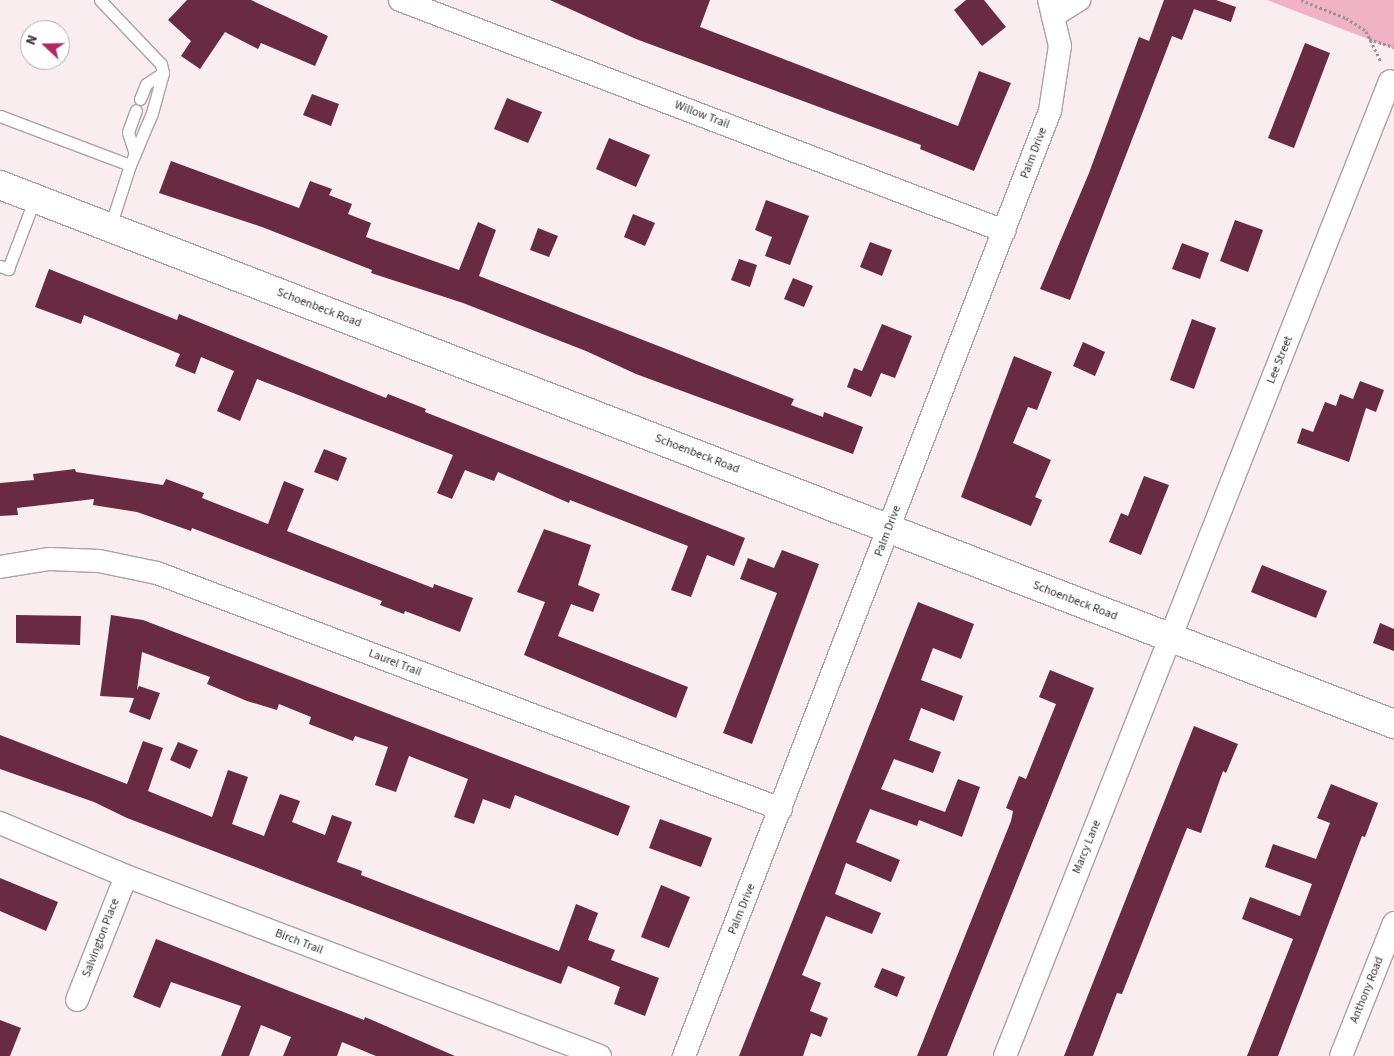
<!DOCTYPE html>
<style>
body{margin:0}
#map{position:relative;width:1394px;height:1056px;overflow:hidden;background:#f9edf0;font-family:"Source Sans 3",sans-serif}
div>[style]{position:absolute}
[style*='--x']{left:calc(var(--x)*1px);top:calc(var(--y)*1px);width:calc(var(--w)*1px);rotate:calc(var(--a)*1deg)}
.green>*{inset:0;background:#efb3c5}
.building>*{inset:0;background:#682b42}
.path>*{height:3px;margin-top:-1.5px;transform-origin:0;background:repeating-linear-gradient(90deg,#9b9294 0 2.5px,transparent 0 5px)}
.roads{filter:drop-shadow(1px 0 #aca1a4) drop-shadow(-1px 0 #aca1a4) drop-shadow(0 1px #aca1a4) drop-shadow(0 -1px #aca1a4)}
.lane>*{height:11px;margin:-5.5px;padding:0 5.5px;transform-origin:5.5px;border-radius:5.5px;background:#fff}
.street>*{height:22px;margin:-11px;padding:0 11px;transform-origin:11px;border-radius:11px;background:#fff}
.secondary>*{height:28px;margin:-14px;padding:0 14px;transform-origin:14px;border-radius:14px;background:#fff}
span{translate:-50% -50%;white-space:nowrap;text-align:center;line-height:1.15;-webkit-text-stroke:5px #fff;paint-order:stroke}
.street-label{font-size:12px;color:#353132}
.north{position:absolute;left:20px;top:20px;width:50px;height:50px;box-sizing:border-box;background:#fff;border:1px solid #aeadad;border-radius:50%;rotate:291deg;font-size:14px;font-weight:700;line-height:20px;text-align:center;color:#353132}
.north::after{content:'';display:block;margin:auto;width:18px;height:22px;background:#b22866;clip-path:polygon(50% 0,100% 100%,50% 72%,0 100%)}
</style>
<div id="map">
<div class="green">
<div style="clip-path:polygon(1267px 0,1394px 0,1394px 49px)"></div>
</div>
<div class="building">
<div style="clip-path:polygon(187px 0,251px 0,328px 36px,315px 66px,261px 43px,258px 49px,225px 32px,200px 69px,181px 56px,191px 41px,168px 20px)"></div>
<div style="clip-path:polygon(550px 0,710px 0,700px 27px,958px 126px,979px 71px,1011px 83px,974px 171px,920px 149px,921px 145px,636px 39px)"></div>
<div style="clip-path:polygon(966px 0,984px 0,1006px 27px,982px 46px,954px 10px)"></div>
<div style="clip-path:polygon(1164px 0,1216px 0,1236px 7px,1231px 22px,1194px 9px,1182px 40px,1172px 36px,1070px 300px,1040px 289px,1089px 173px,1139px 37px,1149px 41px)"></div>
<div style="clip-path:polygon(1305px 43px,1330px 53px,1294px 148px,1268px 138px)"></div>
<div style="clip-path:polygon(312px 94px,339px 104px,331px 126px,303px 115px)"></div>
<div style="clip-path:polygon(507px 98px,542px 112px,528px 143px,494px 129px)"></div>
<div style="clip-path:polygon(609px 138px,650px 155px,636px 187px,596px 169px)"></div>
<div style="clip-path:polygon(171px 161px,299px 208px,310px 181px,332px 189px,329px 195px,352px 204px,348px 214px,371px 223px,366px 237px,459px 270px,478px 222px,496px 230px,479px 276px,794px 399px,791px 405px,823px 417px,824px 412px,863px 427px,853px 454px,636px 374px,586px 351px,463px 303px,371px 273px,372px 270px,262px 227px,159px 193px)"></div>
<div style="clip-path:polygon(766px 200px,809px 216px,790px 265px,765px 256px,772px 237px,755px 230px)"></div>
<div style="clip-path:polygon(633px 214px,655px 223px,645px 246px,624px 237px)"></div>
<div style="clip-path:polygon(1235px 220px,1263px 230px,1248px 272px,1220px 261px)"></div>
<div style="clip-path:polygon(538px 228px,558px 236px,549px 257px,530px 250px)"></div>
<div style="clip-path:polygon(870px 242px,892px 250px,882px 276px,860px 267px)"></div>
<div style="clip-path:polygon(1182px 243px,1209px 253px,1200px 279px,1172px 269px)"></div>
<div style="clip-path:polygon(739px 259px,757px 265px,750px 287px,731px 280px)"></div>
<div style="clip-path:polygon(49px 269px,177px 320px,179px 314px,386px 398px,388px 394px,426px 409px,425px 412px,745px 538px,734px 566px,707px 555px,691px 597px,671px 590px,688px 546px,570px 500px,569px 503px,498px 472px,494px 481px,465px 470px,452px 499px,437px 493px,453px 455px,257px 379px,240px 421px,217px 411px,234px 371px,201px 357px,195px 374px,175px 366px,180px 354px,84px 315px,81px 324px,35px 307px)"></div>
<div style="clip-path:polygon(793px 278px,813px 286px,804px 307px,784px 299px)"></div>
<div style="clip-path:polygon(1192px 319px,1216px 328px,1194px 389px,1170px 380px)"></div>
<div style="clip-path:polygon(882px 324px,912px 336px,895px 378px,881px 373px,871px 397px,847px 387px,854px 368px,862px 371px)"></div>
<div style="clip-path:polygon(1083px 342px,1105px 352px,1095px 376px,1073px 366px)"></div>
<div style="clip-path:polygon(1014px 356px,1052px 372px,1037px 410px,1028px 407px,1013px 443px,1051px 460px,1035px 497px,1042px 500px,1031px 526px,961px 497px)"></div>
<div style="clip-path:polygon(1360px 381px,1384px 390px,1376px 412px,1366px 408px,1349px 462px,1297px 443px,1302px 428px,1313px 432px,1325px 402px,1336px 406px,1340px 394px,1353px 399px)"></div>
<div style="clip-path:polygon(324px 449px,347px 458px,338px 481px,314px 472px)"></div>
<div style="clip-path:polygon(75px 469px,76px 472px,163px 485px,166px 479px,204px 493px,202px 498px,268px 524px,284px 481px,304px 489px,287px 531px,433px 588px,434px 584px,473px 598px,460px 632px,405px 611px,404px 614px,380px 605px,382px 601px,192px 528px,191px 531px,137px 512px,93px 505px,94px 499px,17px 508px,18px 515px,0 516px,0 483px,34px 480px,33px 474px)"></div>
<div style="clip-path:polygon(1144px 476px,1169px 485px,1141px 555px,1109px 542px,1121px 513px,1128px 516px)"></div>
<div style="clip-path:polygon(544px 529px,591px 545px,578px 585px,600px 594px,593px 612px,571px 604px,558px 636px,688px 687px,676px 718px,524px 655px,545px 602px,517px 592px)"></div>
<div style="clip-path:polygon(782px 550px,819px 564px,752px 744px,723px 733px,777px 593px,740px 579px,748px 558px,774px 568px)"></div>
<div style="clip-path:polygon(1262px 565px,1327px 591px,1316px 618px,1251px 592px)"></div>
<div style="clip-path:polygon(918px 602px,974px 624px,961px 659px,933px 648px,921px 680px,963px 696px,954px 721px,921px 708px,909px 740px,941px 752px,933px 773px,894px 759px,881px 789px,945px 812px,958px 779px,980px 787px,962px 837px,919px 820px,917px 826px,870px 809px,856px 842px,900px 860px,891px 882px,846px 863px,835px 894px,881px 913px,872px 934px,826px 916px,802px 975px,821px 983px,810px 1011px,828px 1018px,821px 1037px,811px 1033px,803px 1056px,739px 1056px)"></div>
<div style="clip-path:polygon(16px 615px,81px 616px,80px 645px,16px 643px)"></div>
<div style="clip-path:polygon(111px 615px,143px 620px,630px 806px,618px 836px,515px 795px,510px 809px,483px 799px,474px 824px,454px 817px,468px 779px,409px 756px,396px 792px,375px 785px,388px 747px,355px 736px,353px 741px,309px 724px,311px 717px,279px 704px,277px 710px,247px 701px,207px 684px,210px 677px,142px 652px,137px 690px,139px 686px,160px 693px,150px 720px,129px 712px,134px 698px,100px 696px)"></div>
<div style="clip-path:polygon(1380px 623px,1394px 629px,1394px 651px,1373px 643px)"></div>
<div style="clip-path:polygon(1050px 670px,1094px 688px,947px 1056px,917px 1056px,1011px 821px,1013px 811px,1006px 808px,1019px 776px,1026px 779px,1056px 704px,1039px 697px)"></div>
<div style="clip-path:polygon(1194px 726px,1238px 744px,1226px 773px,1223px 771px,1201px 833px,1187px 828px,1122px 994px,1117px 993px,1093px 1056px,1064px 1056px)"></div>
<div style="clip-path:polygon(0 735px,127px 784px,143px 741px,163px 748px,148px 791px,212px 817px,228px 770px,248px 777px,232px 824px,264px 836px,280px 794px,300px 801px,292px 822px,325px 835px,332px 815px,352px 822px,337px 862px,362px 871px,361px 875px,559px 951px,576px 904px,598px 913px,588px 940px,615px 950px,611px 960px,659px 978px,645px 1016px,614px 1004px,620px 987px,568px 966px,561px 984px,127px 818px,94px 802px,0 769px)"></div>
<div style="clip-path:polygon(178px 742px,198px 750px,190px 769px,170px 760px)"></div>
<div style="clip-path:polygon(1331px 784px,1378px 803px,1365px 837px,1362px 836px,1278px 1056px,1247px 1056px,1293px 939px,1242px 919px,1250px 897px,1300px 916px,1312px 884px,1265px 867px,1273px 844px,1316px 859px,1330px 823px,1317px 818px)"></div>
<div style="clip-path:polygon(660px 819px,712px 838px,701px 867px,649px 848px)"></div>
<div style="clip-path:polygon(0 878px,58px 902px,46px 931px,0 911px)"></div>
<div style="clip-path:polygon(661px 885px,690px 897px,669px 948px,641px 937px)"></div>
<div style="clip-path:polygon(156px 939px,364px 1020px,365px 1017px,455px 1056px,376px 1056px,342px 1042px,337px 1056px,283px 1056px,291px 1037px,261px 1025px,249px 1056px,221px 1056px,241px 1006px,171px 982px,160px 1008px,133px 997px)"></div>
<div style="clip-path:polygon(882px 968px,905px 977px,897px 997px,874px 987px)"></div>
<div style="clip-path:polygon(0 1020px,21px 1028px,10px 1056px,0 1056px)"></div>
</div>
<div class="path">
<div style="--x:1301;--y:0;--w:48;--a:21.8"></div>
<div style="--x:1346;--y:18;--w:24;--a:33"></div>
<div style="--x:1366;--y:31;--w:34;--a:64"></div>
<div style="--x:1369;--y:39;--w:26;--a:18"></div>
</div>
<div class="roads">
<div class="lane">
<div style="--x:100;--y:0;--w:88;--a:46.4"></div>
<div style="--x:161;--y:64;--w:9;--a:77"></div>
<div style="--x:163;--y:73;--w:41;--a:105.4"></div>
<div style="--x:152;--y:113;--w:56;--a:112.9"></div>
<div style="--x:140;--y:99;--w:16;--a:-68"></div>
<div style="--x:146;--y:84;--w:20;--a:-33"></div>
<div style="--x:0;--y:116;--w:139;--a:20.7"></div>
<div style="--x:130;--y:165;--w:65;--a:107.9"></div>
<div style="--x:135;--y:154;--w:23;--a:-108"></div>
<div style="--x:128;--y:132;--w:23;--a:-70"></div>
<div style="--x:0;--y:266;--w:9;--a:21"></div>
<div style="--x:8;--y:269;--w:76;--a:-69.2"></div>
</div>
<div class="street">
<div style="--x:400;--y:0;--w:647;--a:20.93"></div>
<div style="--x:1053;--y:16;--w:31;--a:-32"></div>
<div style="--x:0;--y:567;--w:50;--a:-9.3"></div>
<div style="--x:49;--y:559;--w:50;--a:2.3"></div>
<div style="--x:99;--y:561;--w:59;--a:11.7"></div>
<div style="--x:157;--y:573;--w:667;--a:20.72"></div>
<div style="--x:0;--y:823;--w:137;--a:22.8"></div>
<div style="--x:126;--y:876;--w:507;--a:20.79"></div>
<div style="--x:77;--y:1000;--w:133;--a:-68.4"></div>
<div style="--x:684;--y:1056;--w:1013;--a:-68.83"></div>
<div style="--x:1050;--y:111;--w:66;--a:-81.3"></div>
<div style="--x:1060;--y:46;--w:47;--a:-103.4"></div>
<div style="--x:1005;--y:1056;--w:1048;--a:-68.45"></div>
<div style="--x:1341;--y:1056;--w:143;--a:-68.3"></div>
</div>
<div class="secondary">
<div style="--x:0;--y:185;--w:1495;--a:21.14"></div>
</div>
</div>
<div class="street-label">
<span style="left:702px;top:115px;rotate:21deg">Willow Trail</span>
<span style="left:1034px;top:153px;rotate:-69deg">Palm Drive</span>
<span style="left:319px;top:308px;rotate:21deg">Schoenbeck Road</span>
<span style="left:1280px;top:360px;rotate:-68deg">Lee Street</span>
<span style="left:697px;top:454px;rotate:21deg">Schoenbeck Road</span>
<span style="left:888px;top:531px;rotate:-69deg">Palm Drive</span>
<span style="left:1075px;top:601px;rotate:21deg">Schoenbeck Road</span>
<span style="left:395px;top:663px;rotate:21deg">Laurel Trail</span>
<span style="left:1087px;top:847px;rotate:-68deg">Marcy Lane</span>
<span style="left:742px;top:909px;rotate:-68deg">Palm Drive</span>
<span style="left:101px;top:938px;rotate:-69deg">Salvington Place</span>
<span style="left:299px;top:942px;rotate:21deg">Birch Trail</span>
<span style="left:1367px;top:990px;rotate:-68deg">Anthony Road</span>
</div>
<div class="north">N</div>
</div>
